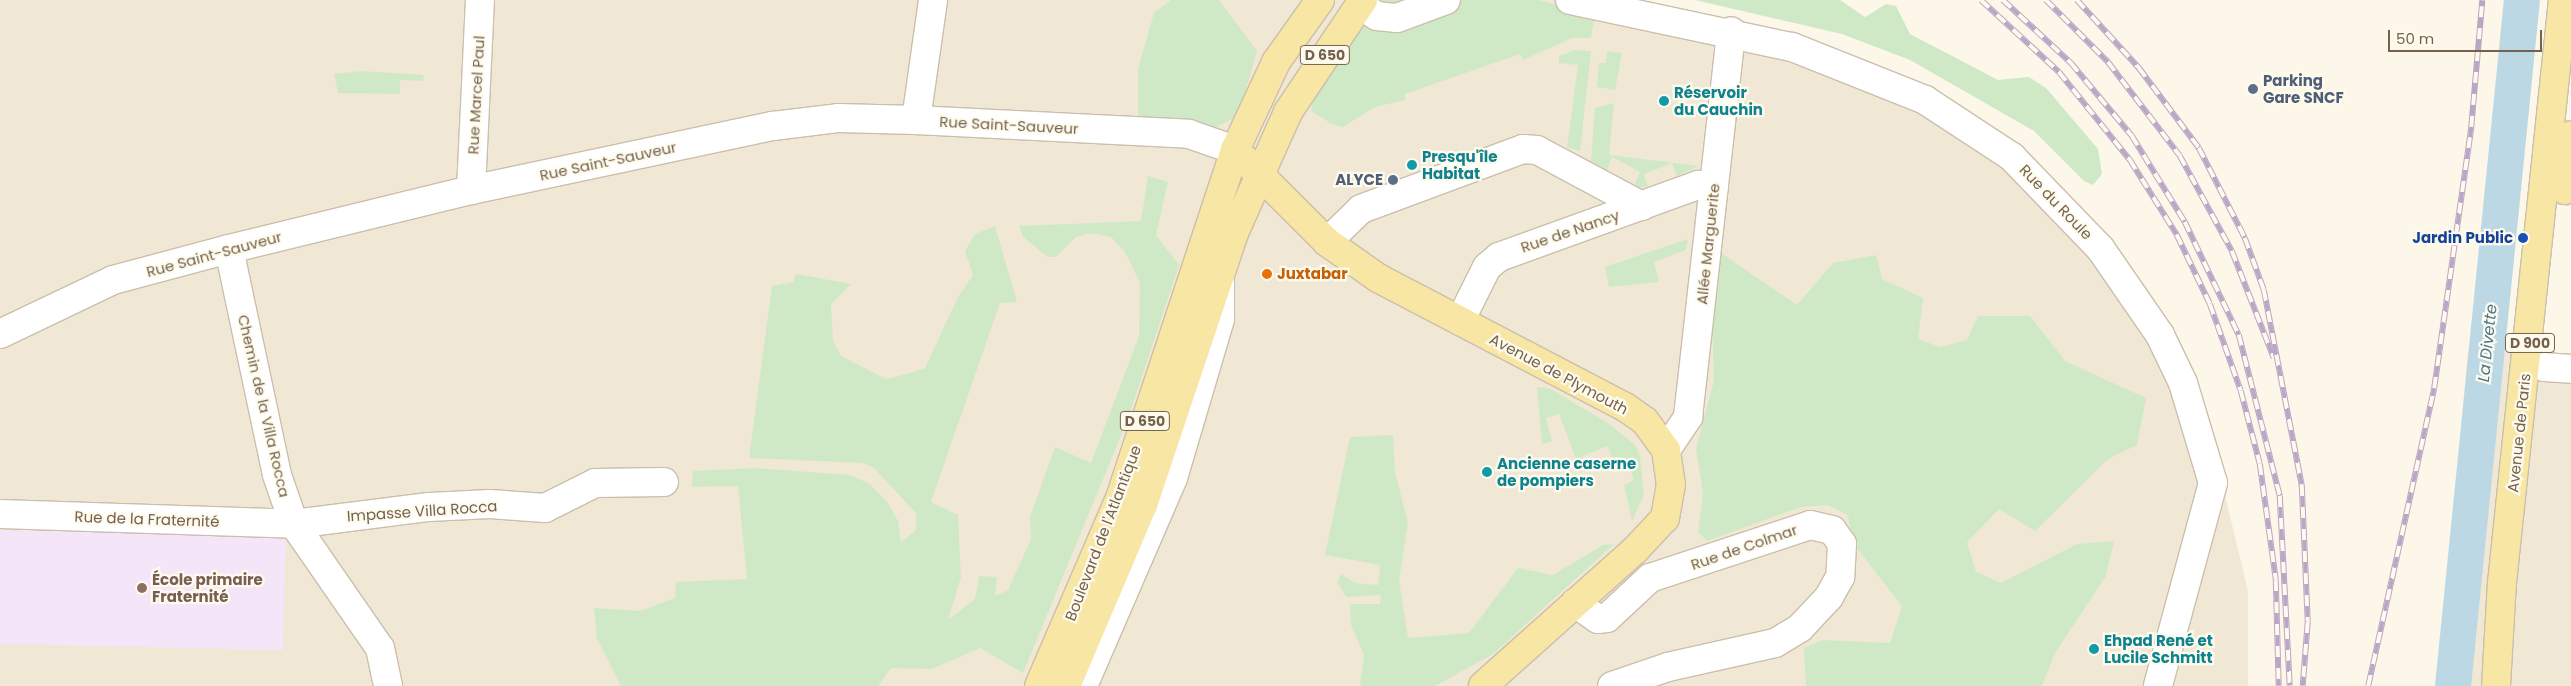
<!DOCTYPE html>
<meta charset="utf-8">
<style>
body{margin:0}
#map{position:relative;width:2571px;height:686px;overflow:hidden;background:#fcf7e8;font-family:Poppins,sans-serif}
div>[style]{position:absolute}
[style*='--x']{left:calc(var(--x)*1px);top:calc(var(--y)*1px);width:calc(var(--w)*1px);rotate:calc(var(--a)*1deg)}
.residential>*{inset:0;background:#f0e8d4}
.education>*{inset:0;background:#f4e5f8}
.green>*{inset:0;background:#cfe9c7}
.river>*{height:36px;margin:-18px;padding:0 18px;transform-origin:18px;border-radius:18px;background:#bdd8e5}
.roads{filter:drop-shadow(1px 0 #cbbfab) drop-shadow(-1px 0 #cbbfab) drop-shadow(0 1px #cbbfab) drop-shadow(0 -1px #cbbfab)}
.minor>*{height:28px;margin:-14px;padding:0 14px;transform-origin:14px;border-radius:14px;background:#fff}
.major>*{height:28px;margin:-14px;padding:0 14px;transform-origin:14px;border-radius:14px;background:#f7e6a4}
.rail>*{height:5.5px;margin-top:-2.75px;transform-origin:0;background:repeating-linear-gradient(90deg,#fefbee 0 11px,#bca6c6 0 22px);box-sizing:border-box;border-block:1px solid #bca6c6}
.dots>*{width:14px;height:14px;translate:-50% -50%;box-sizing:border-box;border:2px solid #fefbee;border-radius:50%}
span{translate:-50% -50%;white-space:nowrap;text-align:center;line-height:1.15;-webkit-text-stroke:4.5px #fefbee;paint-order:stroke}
.shield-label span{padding:1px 4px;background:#fefbee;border:1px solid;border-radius:4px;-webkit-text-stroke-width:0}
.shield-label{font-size:14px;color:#75624d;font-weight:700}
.service-label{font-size:15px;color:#4e5e75;font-weight:700}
.left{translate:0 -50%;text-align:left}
.right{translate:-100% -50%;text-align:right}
.culture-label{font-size:15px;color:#0d838f;font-weight:700}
.street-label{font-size:15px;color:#75624d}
.transit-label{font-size:15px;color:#164399;font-weight:700}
.food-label{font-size:15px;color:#c56008;font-weight:700}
.education-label{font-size:15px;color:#785e54;font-weight:700}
.water-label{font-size:16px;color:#4b788e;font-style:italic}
.scale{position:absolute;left:2388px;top:30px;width:154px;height:22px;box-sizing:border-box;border:2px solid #75624d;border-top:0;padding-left:6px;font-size:15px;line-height:18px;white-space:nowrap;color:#75624d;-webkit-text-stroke:4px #fefbee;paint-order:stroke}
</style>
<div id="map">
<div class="residential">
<div style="clip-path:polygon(0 0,1570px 0,1731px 31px,1925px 100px,2100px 248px,2223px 487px,2248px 591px,2248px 686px,0 686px)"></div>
<div style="clip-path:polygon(2468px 350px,2571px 357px,2571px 686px,2439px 686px)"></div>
</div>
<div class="education">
<div style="clip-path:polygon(0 526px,286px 532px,283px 650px,0 644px)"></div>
</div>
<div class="green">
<div style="clip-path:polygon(1171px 0,1219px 0,1257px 51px,1239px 115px,1215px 128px,1138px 121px,1138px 69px,1154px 13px)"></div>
<div style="clip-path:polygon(1375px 0,1539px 0,1595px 15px,1591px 38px,1572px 38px,1523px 60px,1520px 54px,1405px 94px,1405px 100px,1375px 107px,1343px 127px,1332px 124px,1311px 111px,1315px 89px)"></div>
<div style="clip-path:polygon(1695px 0,1840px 0,1865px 17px,1886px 4px,1896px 6px,1910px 34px,1998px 80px,2029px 77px,2046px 88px,2098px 149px,2102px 174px,2093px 185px,2084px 181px,2034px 131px,1910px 60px,1842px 34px)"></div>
<div style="clip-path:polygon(1575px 50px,1591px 51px,1580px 151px,1567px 147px,1578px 65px,1559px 63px,1559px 56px)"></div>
<div style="clip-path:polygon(1607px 51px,1622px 53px,1615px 90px,1597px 87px,1599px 63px,1606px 63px)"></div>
<div style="clip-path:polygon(361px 71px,424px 75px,423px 81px,400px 80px,400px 94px,338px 93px,334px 74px)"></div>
<div style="clip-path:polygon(1614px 103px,1609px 155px,1699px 166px,1677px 176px,1672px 163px,1644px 174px,1648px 187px,1639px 187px,1635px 184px,1640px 172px,1612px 157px,1607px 170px,1591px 161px,1595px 108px)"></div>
<div style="clip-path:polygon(1148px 176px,1168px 182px,1156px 235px,1179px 265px,1127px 421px,1023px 673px,980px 648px,932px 669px,891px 668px,878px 686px,621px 686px,597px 639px,594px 608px,640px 611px,675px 598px,676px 582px,747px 579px,738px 486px,692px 487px,693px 471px,757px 468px,850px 475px,870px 484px,888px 503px,898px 521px,901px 542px,916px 530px,916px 513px,874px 468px,863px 463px,749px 458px,772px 286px,793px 282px,796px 274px,851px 284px,831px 304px,833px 341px,841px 356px,886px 379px,910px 373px,925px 368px,958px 297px,973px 275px,965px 251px,975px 234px,995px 226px,1017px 302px,1000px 303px,931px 502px,958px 515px,961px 577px,948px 620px,975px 599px,979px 576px,997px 577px,995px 596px,1008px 590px,1031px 539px,1030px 517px,1055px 447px,1091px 463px,1139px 336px,1140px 283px,1125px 252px,1111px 237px,1091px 233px,1076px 237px,1056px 257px,1048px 257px,1023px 237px,1019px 226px,1141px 221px)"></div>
<div style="clip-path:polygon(1688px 239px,1686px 250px,1654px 262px,1659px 282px,1609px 287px,1605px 267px)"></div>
<div style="clip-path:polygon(1718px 251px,1797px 305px,1833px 263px,1876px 255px,1882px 279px,1923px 298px,1918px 339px,1940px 347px,1967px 340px,1978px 316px,2030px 316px,2065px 361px,2146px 398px,2137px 445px,2108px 459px,2035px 531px,1999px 509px,1967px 542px,1976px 572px,2001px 583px,2077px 544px,2114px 541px,2106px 576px,2055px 653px,2042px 686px,1806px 686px,1804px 648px,1822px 640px,1890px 643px,1902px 606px,1852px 542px,1848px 515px,1828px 505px,1801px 507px,1707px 541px,1698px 532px,1703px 493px,1696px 449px,1714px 380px,1711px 291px)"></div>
<div style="clip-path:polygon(1537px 387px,1549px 388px,1608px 423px,1635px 445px,1640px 456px,1644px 495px,1632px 521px,1624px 485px,1634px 480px,1628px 464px,1617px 469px,1607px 446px,1576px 459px,1559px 414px,1546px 418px,1552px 441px,1542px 444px)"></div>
<div style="clip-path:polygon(1393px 435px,1395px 472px,1408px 523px,1399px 580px,1408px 638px,1469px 633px,1518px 568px,1553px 575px,1603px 545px,1614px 544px,1493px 654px,1435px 686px,1360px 686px,1364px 655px,1351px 625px,1350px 604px,1380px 604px,1381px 595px,1346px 597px,1337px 582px,1341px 574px,1355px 583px,1378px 585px,1380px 565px,1325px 555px,1350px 437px)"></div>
</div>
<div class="river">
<div style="--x:2453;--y:686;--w:689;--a:-84.26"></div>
</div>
<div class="roads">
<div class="minor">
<div style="--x:1570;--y:0;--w:227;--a:12"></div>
<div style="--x:1792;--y:47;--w:143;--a:21.7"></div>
<div style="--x:1925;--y:100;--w:104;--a:33.2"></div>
<div style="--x:2012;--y:157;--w:127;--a:46"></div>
<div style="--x:2100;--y:248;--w:106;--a:55.4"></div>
<div style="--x:2160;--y:335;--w:53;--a:64.4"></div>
<div style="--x:2183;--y:383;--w:104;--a:73.3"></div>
<div style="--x:2213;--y:483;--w:210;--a:105.2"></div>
<div style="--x:1360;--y:5;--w:20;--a:33"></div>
<div style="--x:1377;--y:16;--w:20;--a:6"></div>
<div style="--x:1397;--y:18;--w:52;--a:-20.2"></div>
<div style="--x:916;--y:120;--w:121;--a:-81.9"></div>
<div style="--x:471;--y:190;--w:190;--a:-87.3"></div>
<div style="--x:1327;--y:242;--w:47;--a:-44.1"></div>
<div style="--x:1361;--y:209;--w:173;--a:-20.3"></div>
<div style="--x:1523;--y:149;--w:14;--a:4"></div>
<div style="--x:1537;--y:150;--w:119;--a:28.1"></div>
<div style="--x:229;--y:249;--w:231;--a:78"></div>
<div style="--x:277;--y:475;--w:52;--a:70.9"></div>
<div style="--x:294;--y:524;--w:151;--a:55.3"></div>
<div style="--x:380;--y:648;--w:39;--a:78"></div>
<div style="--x:1460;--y:321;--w:60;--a:-63.4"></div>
<div style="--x:1487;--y:267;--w:16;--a:-40"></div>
<div style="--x:1499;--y:257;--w:212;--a:-19.9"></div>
<div style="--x:1698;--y:185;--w:16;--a:7"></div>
<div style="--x:0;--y:334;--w:125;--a:-25.5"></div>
<div style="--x:113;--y:280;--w:120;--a:-15"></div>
<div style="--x:229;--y:249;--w:249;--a:-13.7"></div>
<div style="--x:471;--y:190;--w:309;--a:-12"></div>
<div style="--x:773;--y:126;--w:65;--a:-7"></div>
<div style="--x:838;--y:118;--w:78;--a:1.5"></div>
<div style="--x:916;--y:120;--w:273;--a:2.9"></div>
<div style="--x:1189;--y:134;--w:49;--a:19.2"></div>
<div style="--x:2544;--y:367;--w:27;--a:4"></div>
<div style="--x:1666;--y:450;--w:40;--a:-56"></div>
<div style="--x:1688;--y:417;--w:388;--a:-83.6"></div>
<div style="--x:0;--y:514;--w:294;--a:1.9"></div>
<div style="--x:294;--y:524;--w:136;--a:-7.2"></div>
<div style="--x:429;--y:507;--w:61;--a:-2.8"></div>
<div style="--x:490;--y:504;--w:55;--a:4.2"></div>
<div style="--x:545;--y:508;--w:56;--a:-26.6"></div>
<div style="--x:595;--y:483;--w:69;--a:-0.8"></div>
<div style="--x:1575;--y:603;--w:28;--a:35"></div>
<div style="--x:1598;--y:619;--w:9;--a:-6"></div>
<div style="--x:1607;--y:618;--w:59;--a:-42.9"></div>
<div style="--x:1650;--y:578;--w:169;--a:-18.3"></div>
<div style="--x:1810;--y:525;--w:23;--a:13"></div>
<div style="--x:1832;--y:530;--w:17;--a:54"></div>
<div style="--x:1842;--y:544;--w:33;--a:93"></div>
<div style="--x:1840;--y:577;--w:23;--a:119"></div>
<div style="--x:1829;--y:597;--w:42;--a:133.1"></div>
<div style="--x:1800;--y:628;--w:29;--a:149"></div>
<div style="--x:1775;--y:643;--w:110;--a:167.4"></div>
<div style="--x:1668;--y:667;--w:59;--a:161.3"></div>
<div style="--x:1083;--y:686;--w:227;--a:-66.6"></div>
<div style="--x:1173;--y:478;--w:166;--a:-73.5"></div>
<div style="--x:1220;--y:319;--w:36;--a:-90"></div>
</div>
<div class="major">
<div style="--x:1235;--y:150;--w:130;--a:45"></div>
<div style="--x:1327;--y:242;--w:62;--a:35.2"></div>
<div style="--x:1378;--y:278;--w:279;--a:27.6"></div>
<div style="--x:1625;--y:407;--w:24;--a:35"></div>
<div style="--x:1645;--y:421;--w:36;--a:54"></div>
<div style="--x:1666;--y:450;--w:34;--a:82"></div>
<div style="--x:1671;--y:484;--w:35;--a:100"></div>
<div style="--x:1665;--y:518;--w:44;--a:133.2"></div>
<div style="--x:1635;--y:550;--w:204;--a:138.2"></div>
<div style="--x:2565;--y:190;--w:55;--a:-83.8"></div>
<div style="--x:1039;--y:686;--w:205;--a:-66.7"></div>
<div style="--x:1120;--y:498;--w:367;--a:-71.7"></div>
<div style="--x:1235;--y:150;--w:97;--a:-65"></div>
<div style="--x:1276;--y:62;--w:76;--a:-54.6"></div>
<div style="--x:1066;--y:686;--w:197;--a:-67"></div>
<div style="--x:1143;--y:505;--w:287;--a:-71.5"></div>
<div style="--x:1234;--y:233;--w:133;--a:-65.9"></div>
<div style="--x:1288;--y:112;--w:135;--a:-56.2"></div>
<div style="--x:2496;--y:686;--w:103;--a:-86.7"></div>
<div style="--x:2502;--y:583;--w:586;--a:-84.03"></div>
</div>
</div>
<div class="rail">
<div style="--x:1981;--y:0;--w:106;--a:42.7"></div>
<div style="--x:2059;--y:72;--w:113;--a:51.1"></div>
<div style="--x:2130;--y:160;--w:89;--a:57.9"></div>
<div style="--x:2177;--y:235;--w:76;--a:64.4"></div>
<div style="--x:2210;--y:304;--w:92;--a:70.4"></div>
<div style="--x:2241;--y:391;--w:75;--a:75.4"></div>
<div style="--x:2260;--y:464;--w:117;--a:82.1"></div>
<div style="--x:2276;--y:580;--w:106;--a:88.4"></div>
<div style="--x:2003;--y:0;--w:93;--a:42.8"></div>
<div style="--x:2071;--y:63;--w:95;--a:50.1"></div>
<div style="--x:2132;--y:136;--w:101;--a:58.4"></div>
<div style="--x:2185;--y:222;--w:125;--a:64.5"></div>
<div style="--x:2239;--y:335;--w:166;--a:75.7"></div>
<div style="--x:2280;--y:496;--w:190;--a:87"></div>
<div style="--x:2046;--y:0;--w:88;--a:45"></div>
<div style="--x:2108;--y:62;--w:118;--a:52.5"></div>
<div style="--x:2180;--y:156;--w:108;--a:61.3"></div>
<div style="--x:2232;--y:251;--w:115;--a:68.6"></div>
<div style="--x:2077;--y:0;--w:92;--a:47.6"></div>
<div style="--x:2139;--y:68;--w:100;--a:53.1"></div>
<div style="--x:2199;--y:148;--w:101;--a:62.9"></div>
<div style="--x:2245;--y:238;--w:55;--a:69.9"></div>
<div style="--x:2264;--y:290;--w:199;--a:79"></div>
<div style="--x:2302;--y:485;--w:137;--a:87.5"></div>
<div style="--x:2308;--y:622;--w:64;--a:94.5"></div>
<div style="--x:2368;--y:686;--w:305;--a:-77.5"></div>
<div style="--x:2434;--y:388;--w:264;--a:-81.9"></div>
<div style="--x:2471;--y:127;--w:127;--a:-85"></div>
</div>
<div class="dots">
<div style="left:2253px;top:89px;background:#5c6f8a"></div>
<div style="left:1664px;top:101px;background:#0f9aa8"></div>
<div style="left:1412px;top:165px;background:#0f9aa8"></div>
<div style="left:1393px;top:180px;background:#5c6f8a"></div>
<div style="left:2523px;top:238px;background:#1a4fb4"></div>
<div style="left:1267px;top:274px;background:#e8710a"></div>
<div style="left:1487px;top:472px;background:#0f9aa8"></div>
<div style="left:142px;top:588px;background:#8d6e63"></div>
<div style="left:2094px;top:649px;background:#0f9aa8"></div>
</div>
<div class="shield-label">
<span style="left:1325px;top:55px">D 650</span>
<span style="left:2530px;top:343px">D 900</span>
<span style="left:1145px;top:421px">D 650</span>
</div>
<div class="service-label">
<span class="left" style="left:2263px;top:89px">Parking<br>Gare SNCF</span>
<span class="right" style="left:1383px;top:180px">ALYCE</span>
</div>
<div class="culture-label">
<span class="left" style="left:1674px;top:101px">Réservoir<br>du Cauchin</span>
<span class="left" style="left:1422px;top:165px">Presqu'île<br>Habitat</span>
<span class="left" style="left:1497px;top:472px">Ancienne caserne<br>de pompiers</span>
<span class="left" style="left:2104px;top:649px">Ehpad René et<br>Lucile Schmitt</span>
</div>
<div class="street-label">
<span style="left:476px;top:95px;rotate:-87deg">Rue Marcel Paul</span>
<span style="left:1009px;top:125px;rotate:3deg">Rue Saint-Sauveur</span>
<span style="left:608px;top:161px;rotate:-12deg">Rue Saint-Sauveur</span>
<span style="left:2056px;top:202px;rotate:46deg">Rue du Roule</span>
<span style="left:1570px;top:231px;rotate:-19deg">Rue de Nancy</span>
<span style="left:1708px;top:244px;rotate:-84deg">Allée Marguerite</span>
<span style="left:214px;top:254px;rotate:-15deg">Rue Saint-Sauveur</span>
<span style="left:1559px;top:374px;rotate:28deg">Avenue de Plymouth</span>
<span style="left:264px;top:406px;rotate:77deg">Chemin de la Villa Rocca</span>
<span style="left:2519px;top:433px;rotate:-84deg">Avenue de Paris</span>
<span style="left:422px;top:511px;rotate:-4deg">Impasse Villa Rocca</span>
<span style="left:147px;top:519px;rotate:2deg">Rue de la Fraternité</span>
<span style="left:1103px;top:533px;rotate:-69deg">Boulevard de l'Atlantique</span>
<span style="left:1744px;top:547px;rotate:-19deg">Rue de Colmar</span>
</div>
<div class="transit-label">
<span class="right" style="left:2513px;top:238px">Jardin Public</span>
</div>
<div class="food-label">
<span class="left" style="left:1277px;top:274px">Juxtabar</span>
</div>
<div class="education-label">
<span class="left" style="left:152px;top:588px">École primaire<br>Fraternité</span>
</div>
<div class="water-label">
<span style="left:2488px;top:343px;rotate:-84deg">La Divette</span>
</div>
<div class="scale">50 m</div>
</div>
